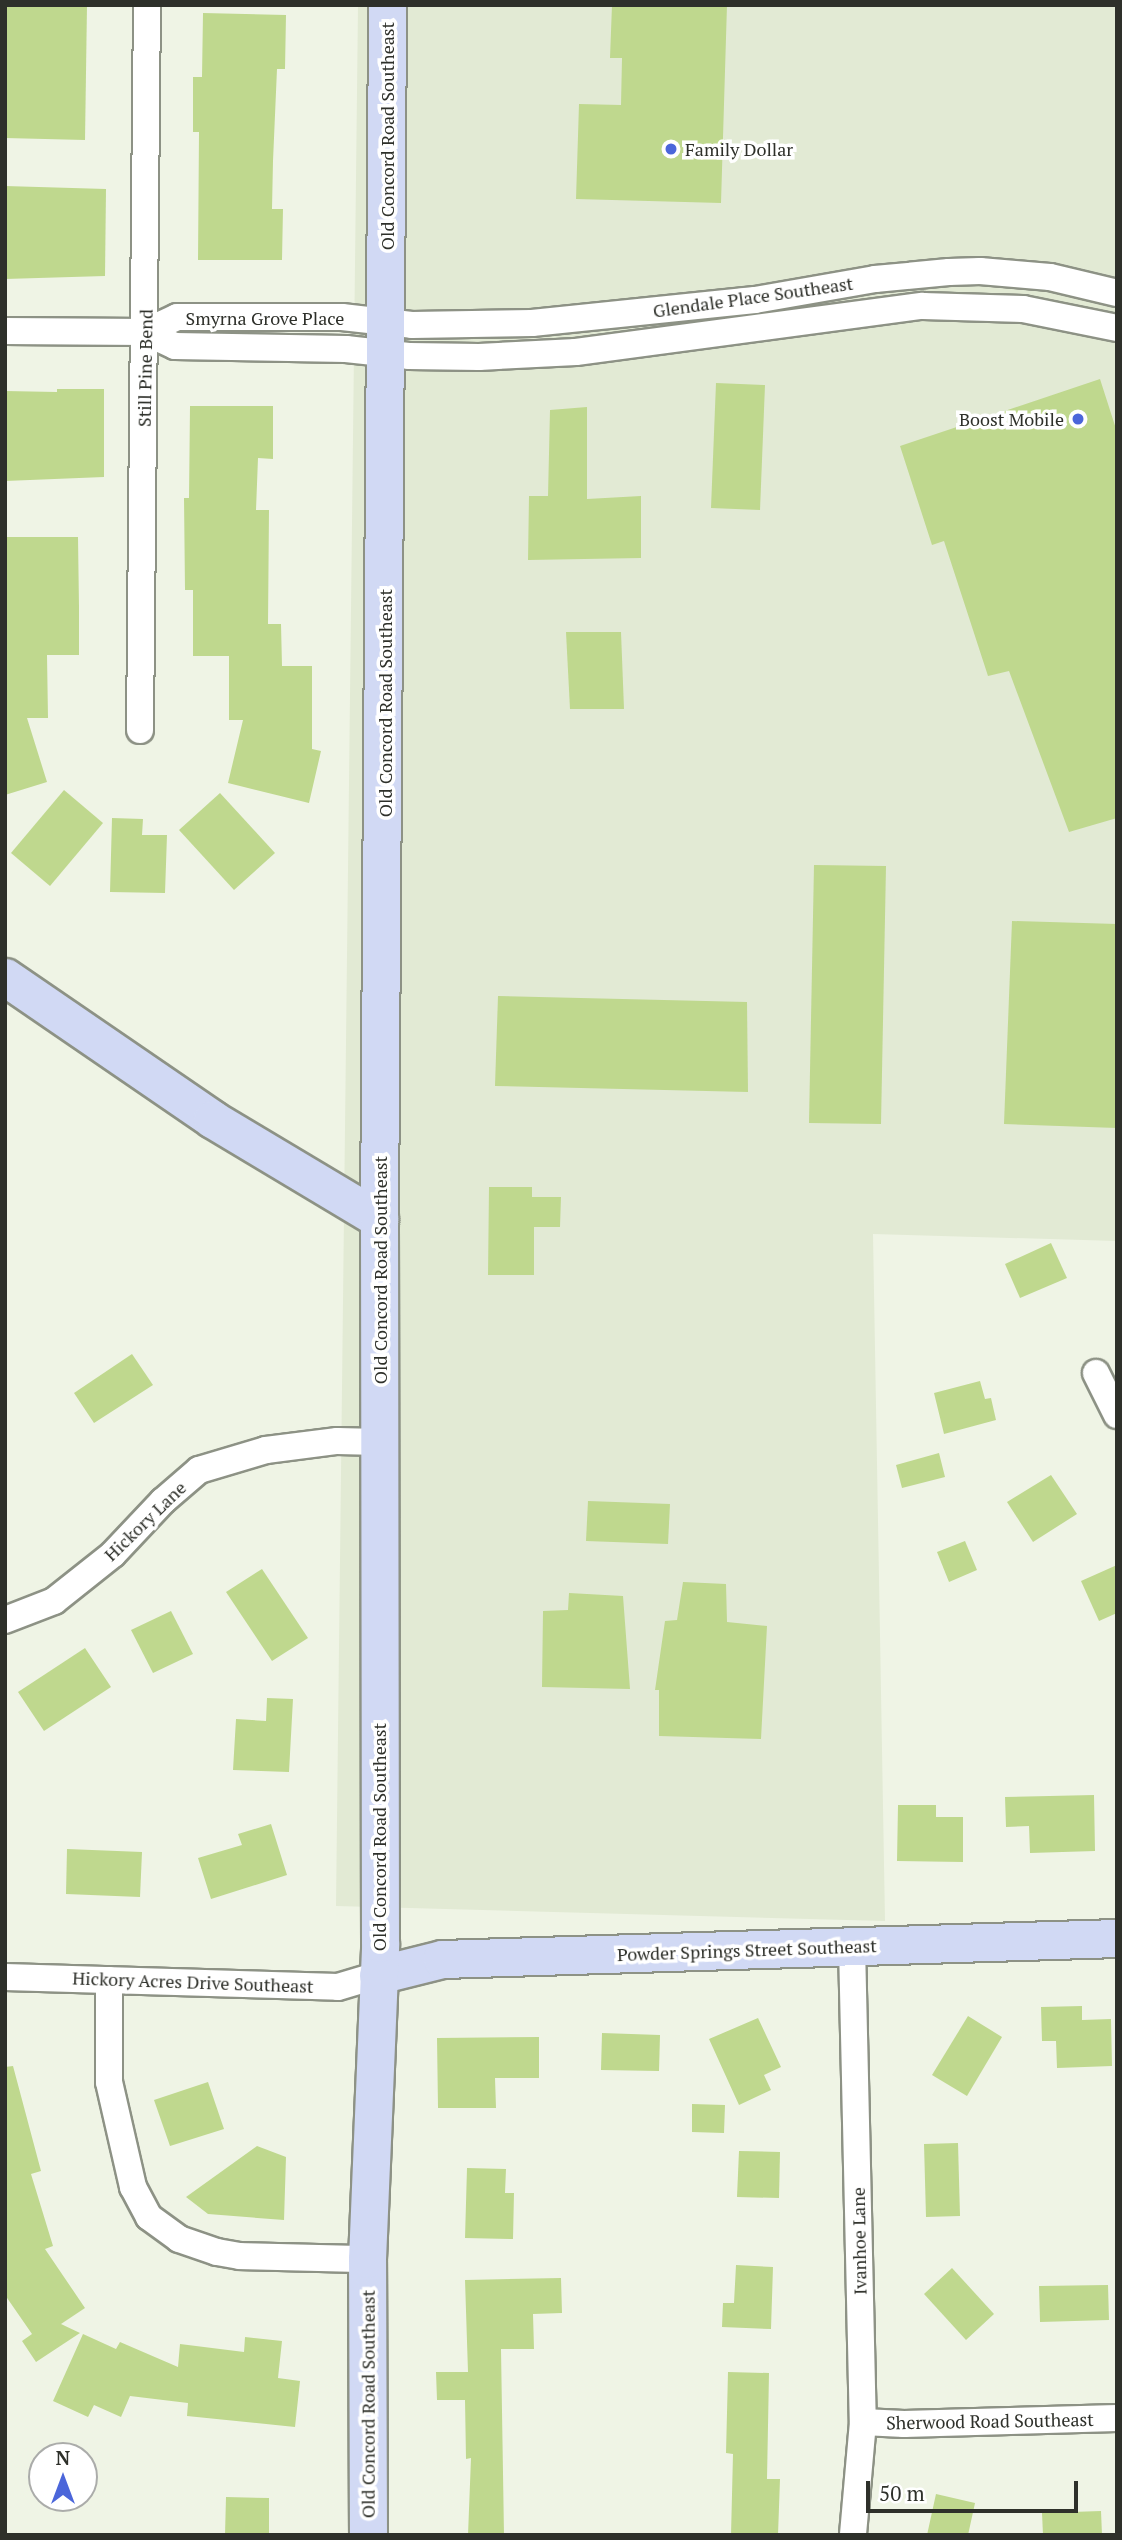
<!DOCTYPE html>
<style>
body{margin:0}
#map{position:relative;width:1122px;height:2540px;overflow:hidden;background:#eff4e5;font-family:"PT Serif",serif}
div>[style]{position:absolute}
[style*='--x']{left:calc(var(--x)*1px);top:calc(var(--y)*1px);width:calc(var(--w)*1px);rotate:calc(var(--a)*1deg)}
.built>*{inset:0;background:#e2ead4}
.building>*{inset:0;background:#bfd88e}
.roads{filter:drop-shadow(2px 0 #8d9285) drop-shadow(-2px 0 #8d9285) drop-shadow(0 2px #8d9285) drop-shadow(0 -2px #8d9285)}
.street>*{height:26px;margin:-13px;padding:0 13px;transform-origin:13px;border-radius:13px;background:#fff}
.secondary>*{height:37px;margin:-18.5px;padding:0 18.5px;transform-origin:18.5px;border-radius:18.5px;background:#d1d9f4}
.dots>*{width:19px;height:19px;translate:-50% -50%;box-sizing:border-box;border:4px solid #fff;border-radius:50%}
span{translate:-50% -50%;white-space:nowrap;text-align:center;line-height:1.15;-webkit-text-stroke:7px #fff;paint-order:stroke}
.street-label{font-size:18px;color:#2e302a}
.poi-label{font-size:18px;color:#2e302a}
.left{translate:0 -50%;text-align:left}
.right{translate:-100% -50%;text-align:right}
.frame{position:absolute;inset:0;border:7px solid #2e302a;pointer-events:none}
.north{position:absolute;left:28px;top:2442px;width:70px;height:70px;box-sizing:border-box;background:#fff;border:2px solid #abacaa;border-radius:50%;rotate:0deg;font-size:19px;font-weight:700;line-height:28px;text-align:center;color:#2e302a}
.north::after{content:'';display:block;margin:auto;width:24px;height:32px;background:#4b66da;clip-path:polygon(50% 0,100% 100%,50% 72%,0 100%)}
.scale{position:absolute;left:866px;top:2481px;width:212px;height:32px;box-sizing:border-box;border:4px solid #2e302a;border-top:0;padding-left:9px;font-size:21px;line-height:24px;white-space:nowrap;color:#2e302a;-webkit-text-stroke:5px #fff;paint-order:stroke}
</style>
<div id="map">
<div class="built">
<div style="clip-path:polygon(358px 5px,1117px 5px,1117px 1241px,873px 1234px,885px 1921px,336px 1906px)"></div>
</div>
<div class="building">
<div style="clip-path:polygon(5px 5px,87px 5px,85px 140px,5px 138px)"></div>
<div style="clip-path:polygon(612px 5px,727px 5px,721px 203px,576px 199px,579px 104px,621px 105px,622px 58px,610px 58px)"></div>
<div style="clip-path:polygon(203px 13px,286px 15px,285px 69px,277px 69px,273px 161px,272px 209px,283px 209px,282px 260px,198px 260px,199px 132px,193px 132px,193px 77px,202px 77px)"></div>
<div style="clip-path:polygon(5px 186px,106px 189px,105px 276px,5px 279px)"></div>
<div style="clip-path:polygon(1100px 379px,1117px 432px,1117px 818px,1069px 832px,1009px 671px,988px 676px,944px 541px,932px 545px,900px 446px)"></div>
<div style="clip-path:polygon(716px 383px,765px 385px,760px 510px,711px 508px)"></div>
<div style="clip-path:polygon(57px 389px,104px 389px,104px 477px,5px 481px,5px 391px,57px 392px)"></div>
<div style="clip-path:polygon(190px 406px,273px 406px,273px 459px,258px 458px,256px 510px,269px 510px,268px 624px,281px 624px,282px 666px,312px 666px,312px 749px,321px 751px,309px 803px,228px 783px,243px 720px,229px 720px,229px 656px,193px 656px,193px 590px,185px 590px,184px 498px,189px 498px)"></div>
<div style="clip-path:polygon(587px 407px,587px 499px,641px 496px,641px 558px,528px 560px,529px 496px,548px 496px,550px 410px)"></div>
<div style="clip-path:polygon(5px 537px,78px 537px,79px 607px,79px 655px,47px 655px,48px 718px,27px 718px,47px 782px,5px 795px)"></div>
<div style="clip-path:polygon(566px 632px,621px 632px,624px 709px,570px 709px)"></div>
<div style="clip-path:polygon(64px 790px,103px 823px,50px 886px,11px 853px)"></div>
<div style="clip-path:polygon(220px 793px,275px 853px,234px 890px,179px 830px)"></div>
<div style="clip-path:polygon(112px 818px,143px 819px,142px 835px,167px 835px,165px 893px,110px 892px)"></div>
<div style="clip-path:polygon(814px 865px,886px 866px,881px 1124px,809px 1123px)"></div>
<div style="clip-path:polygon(1012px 921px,1117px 924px,1117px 1128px,1004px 1124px)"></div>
<div style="clip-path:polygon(498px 996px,747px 1002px,748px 1092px,495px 1086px)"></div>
<div style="clip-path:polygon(489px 1187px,532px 1187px,532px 1197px,561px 1197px,560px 1227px,534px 1227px,534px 1275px,488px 1275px)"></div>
<div style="clip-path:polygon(1051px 1243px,1067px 1278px,1020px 1298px,1005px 1264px)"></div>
<div style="clip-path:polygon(132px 1354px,153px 1385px,94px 1423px,74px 1393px)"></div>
<div style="clip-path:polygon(980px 1381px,985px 1399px,991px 1398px,996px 1420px,944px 1434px,934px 1393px)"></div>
<div style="clip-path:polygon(939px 1453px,945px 1477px,902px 1488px,896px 1465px)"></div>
<div style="clip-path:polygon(1051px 1475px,1077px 1514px,1033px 1542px,1007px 1502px)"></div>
<div style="clip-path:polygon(588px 1501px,670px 1504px,668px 1544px,586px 1541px)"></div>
<div style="clip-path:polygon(965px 1541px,977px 1570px,949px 1582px,937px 1552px)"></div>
<div style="clip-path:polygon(1117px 1565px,1117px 1613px,1099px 1621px,1081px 1581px)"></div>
<div style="clip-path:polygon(262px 1569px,308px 1638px,272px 1661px,226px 1592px)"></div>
<div style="clip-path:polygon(683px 1582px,726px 1584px,727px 1622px,767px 1626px,761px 1739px,659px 1736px,659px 1690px,655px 1690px,665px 1621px,677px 1620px)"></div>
<div style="clip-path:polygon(569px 1593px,623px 1596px,630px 1689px,542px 1687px,543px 1611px,568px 1610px)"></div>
<div style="clip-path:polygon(171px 1611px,193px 1654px,153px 1673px,131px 1630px)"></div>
<div style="clip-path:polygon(85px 1648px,111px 1687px,44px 1731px,18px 1692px)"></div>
<div style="clip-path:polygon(267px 1698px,293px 1699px,289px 1772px,233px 1770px,236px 1719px,266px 1721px)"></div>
<div style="clip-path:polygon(1094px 1795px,1095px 1851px,1030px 1853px,1029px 1826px,1006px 1827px,1005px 1797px)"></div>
<div style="clip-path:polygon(898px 1805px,936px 1805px,936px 1817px,963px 1817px,963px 1862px,897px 1861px)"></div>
<div style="clip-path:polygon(271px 1824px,287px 1875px,211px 1899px,198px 1858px,242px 1845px,238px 1834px)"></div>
<div style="clip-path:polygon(67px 1849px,142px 1852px,140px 1897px,66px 1894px)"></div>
<div style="clip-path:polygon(1082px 2006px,1082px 2020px,1111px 2019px,1112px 2066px,1057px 2068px,1056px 2041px,1042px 2041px,1041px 2007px)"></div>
<div style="clip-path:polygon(968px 2016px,1002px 2037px,967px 2096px,932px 2075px)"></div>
<div style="clip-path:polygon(758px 2018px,781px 2067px,764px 2075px,771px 2090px,739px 2105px,709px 2039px)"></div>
<div style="clip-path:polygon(602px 2033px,660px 2035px,659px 2071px,601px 2070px)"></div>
<div style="clip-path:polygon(539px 2037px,539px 2078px,495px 2078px,496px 2108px,438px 2108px,437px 2038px)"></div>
<div style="clip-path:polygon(13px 2066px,41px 2171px,31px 2174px,53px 2246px,45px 2249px,85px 2308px,61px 2324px,80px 2333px,36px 2362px,22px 2341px,32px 2334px,5px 2295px,5px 2067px)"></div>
<div style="clip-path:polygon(208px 2082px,224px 2129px,170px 2146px,154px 2100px)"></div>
<div style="clip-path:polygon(692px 2104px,725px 2105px,724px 2133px,692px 2132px)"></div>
<div style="clip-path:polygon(958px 2143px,960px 2216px,926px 2217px,924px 2144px)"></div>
<div style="clip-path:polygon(257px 2146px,286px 2157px,284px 2220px,208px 2214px,186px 2197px)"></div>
<div style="clip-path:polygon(739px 2151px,780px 2152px,779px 2198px,737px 2197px)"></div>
<div style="clip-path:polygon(467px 2168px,506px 2169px,505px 2193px,514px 2193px,513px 2239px,465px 2238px)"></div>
<div style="clip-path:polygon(736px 2265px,773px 2267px,771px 2329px,722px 2327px,723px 2303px,734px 2303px)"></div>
<div style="clip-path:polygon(952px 2268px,994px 2314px,966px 2340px,924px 2294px)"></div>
<div style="clip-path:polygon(561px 2278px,562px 2313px,533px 2314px,534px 2349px,501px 2349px,504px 2535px,468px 2535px,471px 2458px,466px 2459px,465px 2400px,437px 2400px,436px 2372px,468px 2372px,465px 2280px)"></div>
<div style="clip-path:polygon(1108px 2285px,1109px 2320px,1040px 2322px,1039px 2286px)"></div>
<div style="clip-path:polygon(83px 2334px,116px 2349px,120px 2342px,178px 2367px,180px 2344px,244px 2352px,245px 2337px,282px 2341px,278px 2378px,300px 2381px,295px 2427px,187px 2416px,188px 2403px,130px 2396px,121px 2417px,94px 2405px,88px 2417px,53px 2401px)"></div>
<div style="clip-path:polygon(728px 2372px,769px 2373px,767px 2479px,780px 2479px,778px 2535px,731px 2535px,733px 2454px,726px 2453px)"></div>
<div style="clip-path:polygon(936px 2494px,975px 2503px,968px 2535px,927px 2535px)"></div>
<div style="clip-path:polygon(226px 2497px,269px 2498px,269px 2535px,225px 2535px)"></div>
<div style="clip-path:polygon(1101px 2511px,1102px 2535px,1043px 2535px,1042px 2513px)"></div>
</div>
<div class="roads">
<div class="street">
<div style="--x:5;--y:331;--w:140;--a:0.4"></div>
<div style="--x:145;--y:332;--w:33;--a:25"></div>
<div style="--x:175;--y:346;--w:171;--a:1"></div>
<div style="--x:346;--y:349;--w:63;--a:6.3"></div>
<div style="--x:409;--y:356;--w:70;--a:0.8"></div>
<div style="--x:479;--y:357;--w:97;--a:-3"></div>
<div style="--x:576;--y:352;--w:350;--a:-7.6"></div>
<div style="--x:923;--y:306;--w:100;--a:1.7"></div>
<div style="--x:1023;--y:309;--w:96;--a:11.4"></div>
<div style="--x:145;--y:332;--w:35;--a:-25"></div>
<div style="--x:177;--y:317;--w:165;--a:0"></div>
<div style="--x:342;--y:317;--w:70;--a:6.5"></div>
<div style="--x:412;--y:325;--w:120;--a:-1"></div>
<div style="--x:532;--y:323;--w:224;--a:-5.9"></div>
<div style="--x:755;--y:300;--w:122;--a:-9.9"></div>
<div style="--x:875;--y:279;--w:74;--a:-5.4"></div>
<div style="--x:949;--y:272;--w:31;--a:-2"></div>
<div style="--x:980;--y:271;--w:70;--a:4.9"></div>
<div style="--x:1050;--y:277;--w:69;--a:13.4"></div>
<div style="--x:140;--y:730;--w:725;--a:-89.45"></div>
<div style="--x:1096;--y:1373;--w:47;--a:63.4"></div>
<div style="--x:5;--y:1620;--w:53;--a:-21.2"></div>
<div style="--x:54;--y:1601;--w:75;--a:-38.5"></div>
<div style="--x:113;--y:1554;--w:73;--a:-46.7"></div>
<div style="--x:163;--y:1501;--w:48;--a:-40.7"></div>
<div style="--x:199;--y:1470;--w:70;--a:-16.6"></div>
<div style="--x:266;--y:1450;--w:72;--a:-7.2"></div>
<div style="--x:337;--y:1441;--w:43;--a:1.3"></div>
<div style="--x:852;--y:1946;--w:476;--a:88.7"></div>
<div style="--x:863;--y:2422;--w:113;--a:95.1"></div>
<div style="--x:5;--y:1977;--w:333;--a:1.7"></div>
<div style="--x:338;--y:1987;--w:42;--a:-16.7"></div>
<div style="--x:109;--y:1980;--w:102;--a:90"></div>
<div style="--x:109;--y:2082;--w:108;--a:77.1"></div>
<div style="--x:133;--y:2187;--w:34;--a:62"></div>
<div style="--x:149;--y:2217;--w:37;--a:36"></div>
<div style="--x:179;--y:2239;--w:40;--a:18.9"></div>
<div style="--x:217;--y:2252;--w:23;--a:10"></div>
<div style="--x:240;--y:2256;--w:127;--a:1.4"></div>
<div style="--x:863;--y:2422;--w:41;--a:2.8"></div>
<div style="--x:904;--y:2424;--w:213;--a:-1.6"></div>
</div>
<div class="secondary">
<div style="--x:5;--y:977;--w:251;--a:34.4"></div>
<div style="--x:212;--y:1119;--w:195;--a:30.9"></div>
<div style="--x:378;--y:1975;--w:66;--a:-14"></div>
<div style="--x:442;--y:1959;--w:675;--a:-1.78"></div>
<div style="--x:368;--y:2535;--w:276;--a:-90.2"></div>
<div style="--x:367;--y:2259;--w:316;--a:-87.6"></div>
<div style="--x:380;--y:1943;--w:724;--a:-90.08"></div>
<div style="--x:379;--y:1219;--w:1214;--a:-89.62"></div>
</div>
</div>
<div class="dots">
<div style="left:671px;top:149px;background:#4b66da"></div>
<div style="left:1078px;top:419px;background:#4b66da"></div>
</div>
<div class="street-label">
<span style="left:387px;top:136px;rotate:-90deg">Old Concord Road Southeast</span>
<span style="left:753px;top:297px;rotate:-8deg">Glendale Place Southeast</span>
<span style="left:265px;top:318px">Smyrna Grove Place</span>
<span style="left:145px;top:368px;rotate:-89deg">Still Pine Bend</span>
<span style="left:385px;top:703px;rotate:-90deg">Old Concord Road Southeast</span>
<span style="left:380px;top:1270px;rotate:-90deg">Old Concord Road Southeast</span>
<span style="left:145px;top:1521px;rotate:-44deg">Hickory Lane</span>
<span style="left:379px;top:1837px;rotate:-90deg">Old Concord Road Southeast</span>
<span style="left:747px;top:1950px;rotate:-2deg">Powder Springs Street Southeast</span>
<span style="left:193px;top:1982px;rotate:2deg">Hickory Acres Drive Southeast</span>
<span style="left:859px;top:2241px;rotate:-91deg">Ivanhoe Lane</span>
<span style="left:368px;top:2404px;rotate:-90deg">Old Concord Road Southeast</span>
<span style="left:990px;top:2421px;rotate:-1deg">Sherwood Road Southeast</span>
</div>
<div class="poi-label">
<span class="left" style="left:685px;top:149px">Family Dollar</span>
<span class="right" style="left:1064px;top:419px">Boost Mobile</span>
</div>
<div class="frame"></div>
<div class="north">N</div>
<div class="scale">50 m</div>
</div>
